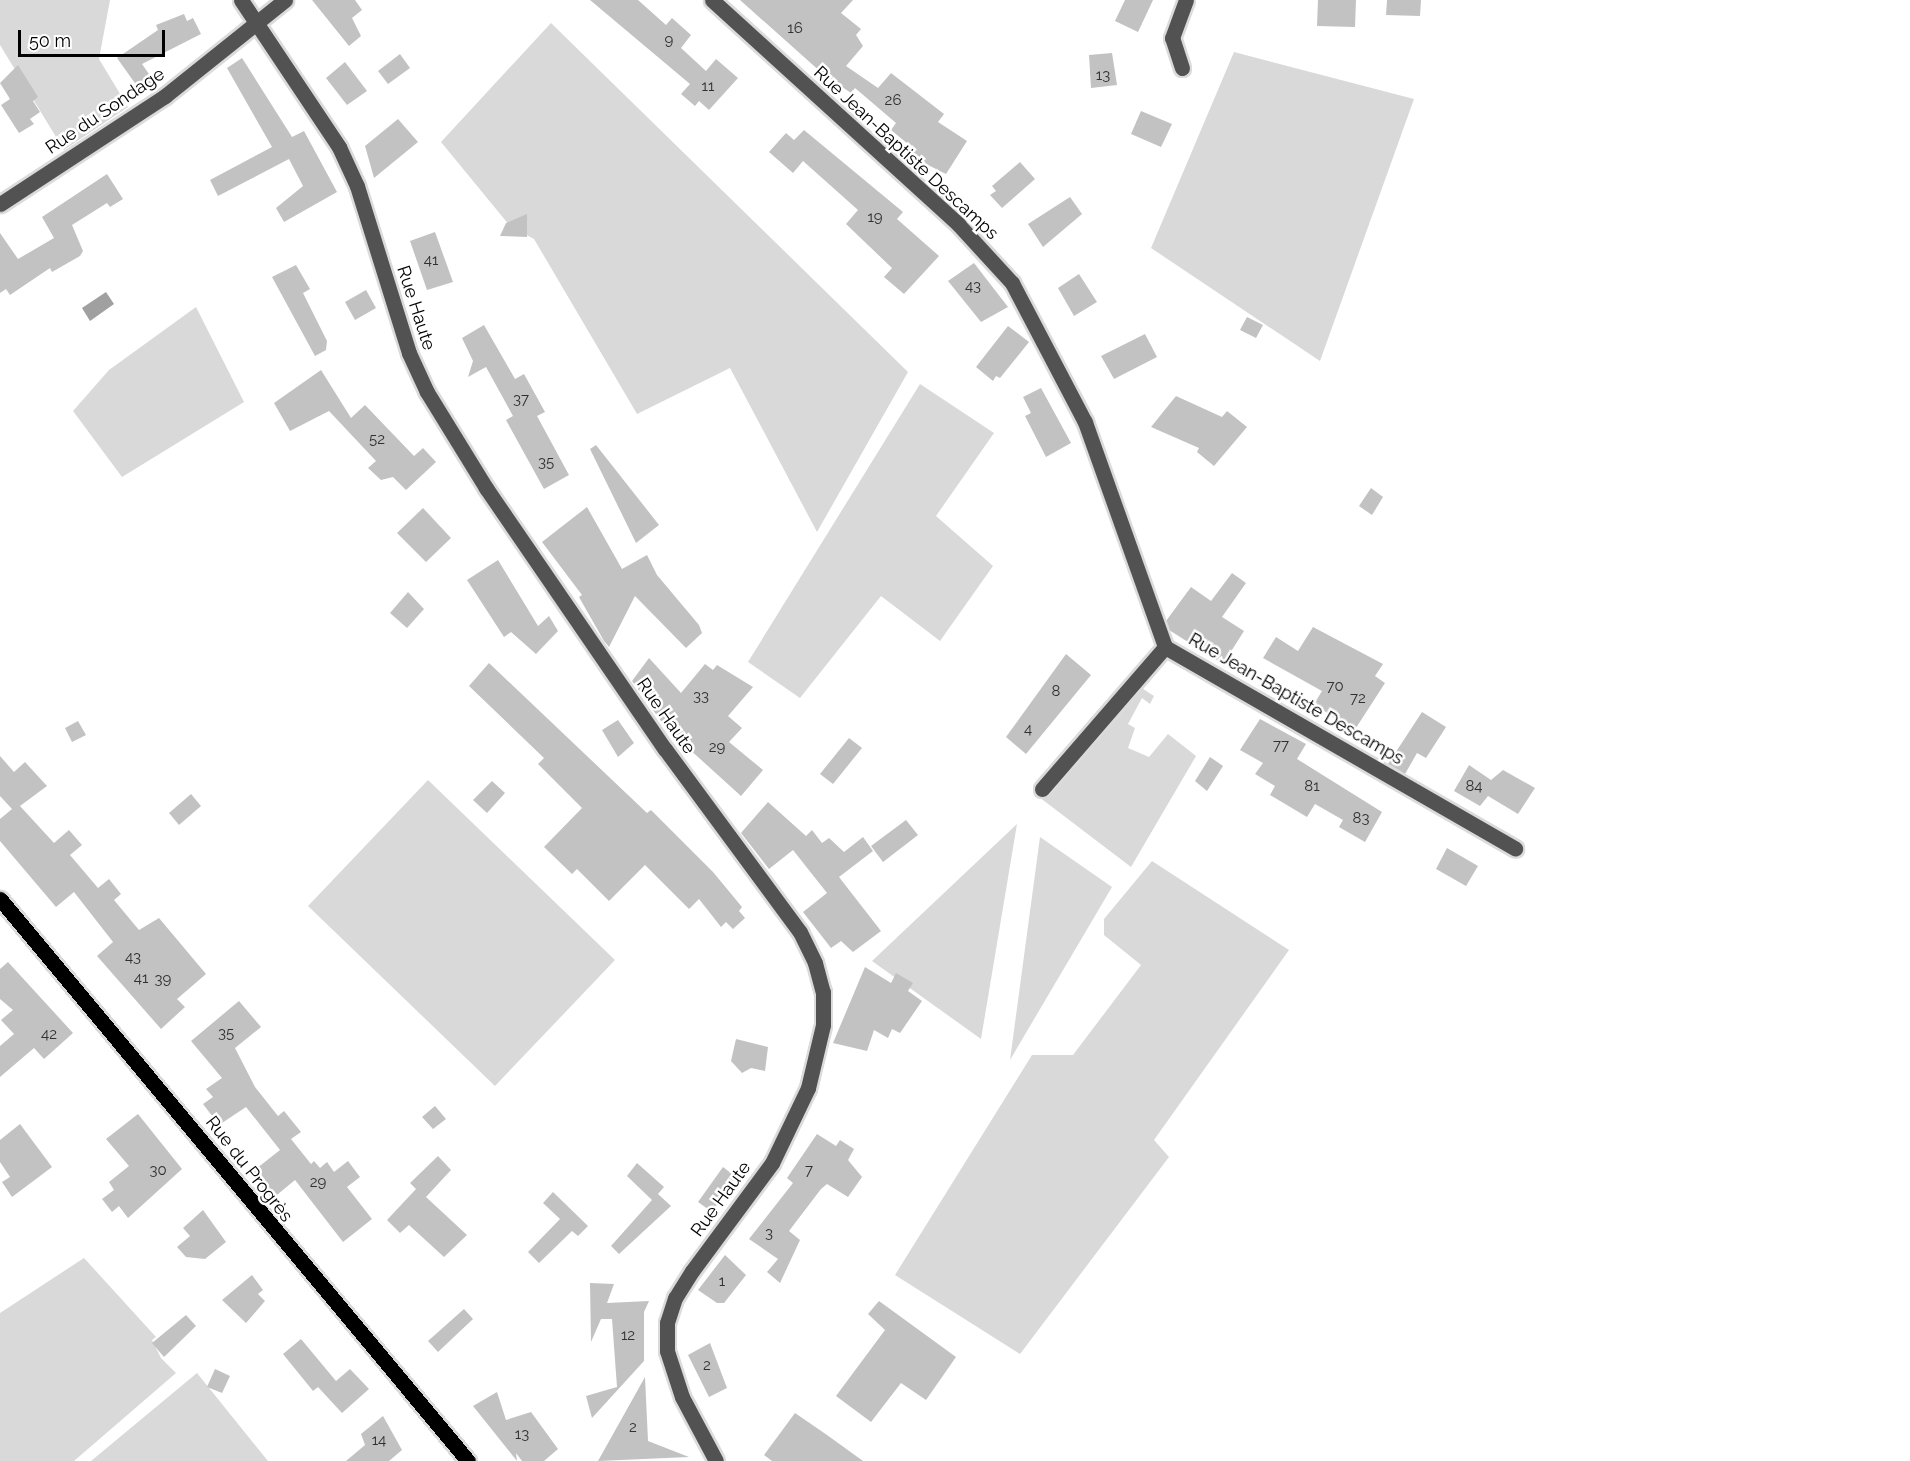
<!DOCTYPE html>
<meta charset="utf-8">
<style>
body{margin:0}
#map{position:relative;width:1910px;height:1461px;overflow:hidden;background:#fff;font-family:Raleway,sans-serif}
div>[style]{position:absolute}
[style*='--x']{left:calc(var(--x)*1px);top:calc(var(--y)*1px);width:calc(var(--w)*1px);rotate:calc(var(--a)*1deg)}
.green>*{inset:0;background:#d9d9d9}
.water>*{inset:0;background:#a0a0a0}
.building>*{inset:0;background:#c2c2c2}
.roads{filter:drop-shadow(2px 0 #dbdbdb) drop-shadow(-2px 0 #dbdbdb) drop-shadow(0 2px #dbdbdb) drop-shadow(0 -2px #dbdbdb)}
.minor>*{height:15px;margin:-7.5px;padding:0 7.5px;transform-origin:7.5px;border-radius:7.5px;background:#525252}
.major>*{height:15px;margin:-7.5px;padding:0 7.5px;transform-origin:7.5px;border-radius:7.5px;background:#000}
span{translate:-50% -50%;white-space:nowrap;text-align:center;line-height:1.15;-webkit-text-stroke:5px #fff;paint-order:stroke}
.number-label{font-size:15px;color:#303030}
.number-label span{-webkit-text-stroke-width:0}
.street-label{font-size:18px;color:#000}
.scale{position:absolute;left:18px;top:30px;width:147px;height:27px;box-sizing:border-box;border:3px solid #000;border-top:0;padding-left:8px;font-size:18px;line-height:21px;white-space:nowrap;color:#000;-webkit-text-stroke:4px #fff;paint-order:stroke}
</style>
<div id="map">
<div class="green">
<div style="clip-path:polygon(0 0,110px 0,99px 59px,128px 107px,64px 150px,0 45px)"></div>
<div style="clip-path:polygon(551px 23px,908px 372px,817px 532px,730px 368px,637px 414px,534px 239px,510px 226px,441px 142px)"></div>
<div style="clip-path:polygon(1234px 52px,1414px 99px,1320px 361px,1151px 248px)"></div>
<div style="clip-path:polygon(196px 307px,244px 402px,122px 477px,73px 411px,109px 370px)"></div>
<div style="clip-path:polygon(920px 384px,994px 433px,936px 516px,993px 566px,940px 641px,881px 596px,800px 698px,748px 662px)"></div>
<div style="clip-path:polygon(1134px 683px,1154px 696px,1150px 704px,1142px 698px,1128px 724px,1135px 728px,1128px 748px,1149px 757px,1168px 734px,1196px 756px,1131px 867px,1039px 797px)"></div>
<div style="clip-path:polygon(428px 780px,615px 960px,495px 1086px,308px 906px)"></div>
<div style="clip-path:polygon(1017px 824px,981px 1039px,872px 961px)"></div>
<div style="clip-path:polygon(1040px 837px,1112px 887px,1010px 1060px)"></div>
<div style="clip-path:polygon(1152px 861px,1289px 950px,1154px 1140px,1169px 1157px,1020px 1354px,895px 1275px,1032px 1055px,1073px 1055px,1141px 965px,1104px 935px,1104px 919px)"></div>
<div style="clip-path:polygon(84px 1258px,156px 1337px,152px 1340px,161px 1358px,176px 1373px,74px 1461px,0 1461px,0 1313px)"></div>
<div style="clip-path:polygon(197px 1373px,268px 1461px,91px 1461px)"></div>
</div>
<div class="water">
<div style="clip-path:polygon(106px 292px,114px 304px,90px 321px,82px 308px)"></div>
</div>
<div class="building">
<div style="clip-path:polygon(312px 0,355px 0,362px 10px,352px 18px,361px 36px,349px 46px)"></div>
<div style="clip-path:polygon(590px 0,638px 0,666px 25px,672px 18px,691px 35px,681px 48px,706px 71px,716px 59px,738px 78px,709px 110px,699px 101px,695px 106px,681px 94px,690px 84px)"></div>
<div style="clip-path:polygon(740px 0,853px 0,841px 13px,861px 29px,856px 35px,863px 46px,846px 66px,878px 88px,891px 73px,944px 114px,938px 122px,967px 141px,946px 174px,902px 152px,908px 144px,891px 130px,896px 123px,855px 88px,851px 93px,823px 74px)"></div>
<div style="clip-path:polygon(1125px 0,1153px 0,1138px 32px,1115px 21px)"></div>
<div style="clip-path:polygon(1318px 0,1356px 0,1355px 27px,1317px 26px)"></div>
<div style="clip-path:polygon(1387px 0,1421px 0,1420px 16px,1386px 15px)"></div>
<div style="clip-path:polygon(184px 14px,187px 21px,193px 18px,201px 34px,142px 64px,156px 84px,142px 93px,117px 58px,158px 30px,156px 25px)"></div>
<div style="clip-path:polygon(1112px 53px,1117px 85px,1091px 88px,1089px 55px)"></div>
<div style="clip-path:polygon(400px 54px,410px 68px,388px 84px,378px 71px)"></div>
<div style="clip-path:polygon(242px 58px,292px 137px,304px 131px,337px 192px,284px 222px,276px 208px,303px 186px,289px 159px,218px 196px,210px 180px,272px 147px,227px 68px)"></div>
<div style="clip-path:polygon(345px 62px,367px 91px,347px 105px,326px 78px)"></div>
<div style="clip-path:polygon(18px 65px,38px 97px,33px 101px,40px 112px,30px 119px,34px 124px,19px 133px,1px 105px,10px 99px,0 83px)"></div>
<div style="clip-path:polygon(1141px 111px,1172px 124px,1161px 147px,1131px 134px)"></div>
<div style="clip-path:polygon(398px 119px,418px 142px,374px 178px,365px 146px)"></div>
<div style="clip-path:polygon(804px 130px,903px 212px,897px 219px,939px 256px,904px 294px,884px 277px,892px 268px,846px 224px,858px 210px,803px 161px,793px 173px,769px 152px,786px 133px,794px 140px)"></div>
<div style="clip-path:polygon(1020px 162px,1035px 179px,1002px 208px,990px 195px,996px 191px,992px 186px)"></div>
<div style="clip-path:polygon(107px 174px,123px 199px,110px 207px,107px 203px,72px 225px,83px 251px,80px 256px,52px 272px,50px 268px,10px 295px,6px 289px,0 293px,0 233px,18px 259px,54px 238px,42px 217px)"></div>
<div style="clip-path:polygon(1070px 197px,1082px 214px,1043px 247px,1028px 224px)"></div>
<div style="clip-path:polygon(527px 214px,527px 237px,500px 236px,506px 223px)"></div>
<div style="clip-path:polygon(435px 232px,453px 282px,427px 290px,410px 241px)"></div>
<div style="clip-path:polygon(974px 263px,1008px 307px,981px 322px,948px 281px)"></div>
<div style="clip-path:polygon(296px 265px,310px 289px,303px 293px,327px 341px,326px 350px,315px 356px,272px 277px)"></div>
<div style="clip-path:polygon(1079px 274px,1097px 302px,1074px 316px,1058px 288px)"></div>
<div style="clip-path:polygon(366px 290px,376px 308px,355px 320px,345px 302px)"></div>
<div style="clip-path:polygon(1247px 317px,1263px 325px,1256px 338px,1240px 330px)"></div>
<div style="clip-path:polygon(484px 325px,515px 379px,524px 374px,545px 412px,537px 416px,569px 475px,544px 489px,506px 420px,513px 416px,486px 367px,468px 377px,473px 361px,462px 338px)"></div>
<div style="clip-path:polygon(1008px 326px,1029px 342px,1000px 378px,996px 376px,993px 381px,976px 367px)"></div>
<div style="clip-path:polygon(1145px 334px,1157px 357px,1114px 379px,1101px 356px)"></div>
<div style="clip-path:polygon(321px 370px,351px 418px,365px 405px,414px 456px,423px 448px,436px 462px,406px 490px,393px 477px,381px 480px,368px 468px,376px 461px,329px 411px,290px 431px,274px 403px)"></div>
<div style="clip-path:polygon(1041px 388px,1071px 443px,1046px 457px,1025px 416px,1031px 413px,1023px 397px)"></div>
<div style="clip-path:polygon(1176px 396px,1222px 417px,1227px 411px,1247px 427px,1214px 466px,1197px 452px,1199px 448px,1151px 427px)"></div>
<div style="clip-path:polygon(596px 445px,659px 525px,636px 543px,590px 449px)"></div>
<div style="clip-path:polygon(1371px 488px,1383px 497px,1372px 515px,1359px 506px)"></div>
<div style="clip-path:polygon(587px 507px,622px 569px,647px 555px,657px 575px,699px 625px,702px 633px,686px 648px,635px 596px,609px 647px,604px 641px,579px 597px,582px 595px,542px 542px)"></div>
<div style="clip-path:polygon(423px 508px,451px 538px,426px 562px,397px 533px)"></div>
<div style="clip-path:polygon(498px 560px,538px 626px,549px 616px,558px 631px,536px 654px,511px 632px,504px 637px,467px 580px)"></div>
<div style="clip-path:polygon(1232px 573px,1246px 583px,1222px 617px,1244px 631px,1223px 664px,1169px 630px,1166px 621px,1191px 587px,1211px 601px)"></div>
<div style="clip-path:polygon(408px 592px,424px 609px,407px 628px,390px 613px)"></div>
<div style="clip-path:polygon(1313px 627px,1383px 664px,1375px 676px,1385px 683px,1354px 731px,1314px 704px,1322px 691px,1263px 658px,1276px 637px,1298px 651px)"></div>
<div style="clip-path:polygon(1066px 654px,1091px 675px,1026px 754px,1006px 737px)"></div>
<div style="clip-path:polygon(649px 658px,681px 693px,705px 664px,713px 670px,717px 665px,753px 687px,728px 716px,742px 728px,729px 742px,763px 770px,741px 796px,666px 728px,632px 681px)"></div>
<div style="clip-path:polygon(489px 663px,647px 813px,651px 810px,713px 872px,742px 907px,739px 911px,745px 918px,733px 929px,726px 922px,721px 927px,699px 899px,689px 909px,645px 865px,609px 901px,577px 869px,572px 874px,544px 847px,582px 808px,538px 764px,544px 758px,469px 686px)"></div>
<div style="clip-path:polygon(1422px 712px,1446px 727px,1426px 758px,1417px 753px,1405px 774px,1388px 764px)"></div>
<div style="clip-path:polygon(1260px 719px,1306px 744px,1297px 759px,1382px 812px,1365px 842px,1339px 827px,1343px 820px,1315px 804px,1307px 817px,1270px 795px,1275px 786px,1255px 774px,1263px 763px,1240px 750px)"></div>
<div style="clip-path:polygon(618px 720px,634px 743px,618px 757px,602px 730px)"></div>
<div style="clip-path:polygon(78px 721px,86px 735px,72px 742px,65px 728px)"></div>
<div style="clip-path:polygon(849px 738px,862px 748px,833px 784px,820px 774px)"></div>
<div style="clip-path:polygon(0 756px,14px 772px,25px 762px,47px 786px,20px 806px,54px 843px,69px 830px,82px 845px,70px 855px,98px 888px,109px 879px,121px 894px,114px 900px,139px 930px,159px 918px,206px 974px,177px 999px,185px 1007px,161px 1029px,97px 956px,113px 942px,74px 892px,56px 907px,0 841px,0 819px,12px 809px,0 796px)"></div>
<div style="clip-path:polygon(1210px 757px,1223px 766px,1207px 791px,1195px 781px)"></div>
<div style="clip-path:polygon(1469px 765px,1491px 780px,1503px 770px,1535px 788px,1518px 814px,1488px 796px,1480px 806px,1454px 791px)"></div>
<div style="clip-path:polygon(492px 781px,505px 793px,487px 813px,473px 800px)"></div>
<div style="clip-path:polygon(191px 794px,201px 806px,179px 825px,169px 813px)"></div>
<div style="clip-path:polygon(768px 802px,806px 836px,812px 830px,822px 843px,829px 838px,844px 852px,863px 837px,873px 851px,839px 877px,881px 931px,853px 952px,841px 941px,831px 948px,803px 912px,827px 893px,793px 850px,769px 869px,741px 833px)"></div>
<div style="clip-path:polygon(906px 820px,918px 835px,883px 862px,871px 846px)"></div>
<div style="clip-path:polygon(1447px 848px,1478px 866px,1466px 886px,1436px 869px)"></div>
<div style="clip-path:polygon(8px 962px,73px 1033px,44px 1059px,34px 1048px,0 1077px,0 1046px,14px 1034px,1px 1020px,13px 1010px,0 999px,0 969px)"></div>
<div style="clip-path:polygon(865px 967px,891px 983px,896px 973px,913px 983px,908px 991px,922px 1001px,900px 1033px,892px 1029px,888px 1038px,874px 1030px,867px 1051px,833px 1043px)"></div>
<div style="clip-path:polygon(239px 1001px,261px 1027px,235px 1048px,255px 1087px,278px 1116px,284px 1111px,301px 1132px,291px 1139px,311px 1164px,314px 1161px,320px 1168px,327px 1162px,334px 1172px,348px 1161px,360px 1177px,347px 1187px,372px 1219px,343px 1242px,295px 1180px,272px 1199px,251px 1173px,280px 1150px,246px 1107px,219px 1125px,203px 1104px,213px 1097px,206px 1089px,222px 1078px,191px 1041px)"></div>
<div style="clip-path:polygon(736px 1039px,768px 1047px,765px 1071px,751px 1068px,742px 1073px,731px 1061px)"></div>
<div style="clip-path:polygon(435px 1106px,446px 1119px,433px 1129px,422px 1117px)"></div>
<div style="clip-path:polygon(138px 1114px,182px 1169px,128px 1218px,119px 1206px,112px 1212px,102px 1199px,114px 1190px,109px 1182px,129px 1166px,106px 1139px)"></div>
<div style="clip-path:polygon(20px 1124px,52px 1167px,12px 1197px,2px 1182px,10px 1177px,0 1162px,0 1140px)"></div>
<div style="clip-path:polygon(817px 1134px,836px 1146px,840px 1140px,854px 1149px,848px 1160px,862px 1177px,848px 1197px,827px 1184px,821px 1189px,789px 1231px,800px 1240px,780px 1283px,767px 1272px,778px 1259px,749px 1239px,793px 1183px,787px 1178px)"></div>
<div style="clip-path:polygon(438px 1156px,451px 1170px,426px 1197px,467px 1235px,444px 1257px,409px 1225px,400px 1233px,387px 1220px,416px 1189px,410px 1183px)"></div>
<div style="clip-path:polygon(637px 1163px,664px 1187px,658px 1194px,671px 1206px,619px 1254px,611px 1246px,652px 1200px,627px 1176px)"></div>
<div style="clip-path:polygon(723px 1167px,736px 1177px,712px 1212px,698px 1202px)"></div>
<div style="clip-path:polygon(553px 1192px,588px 1226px,578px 1236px,572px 1231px,539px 1263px,528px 1252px,560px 1219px,543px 1203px)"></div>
<div style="clip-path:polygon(203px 1210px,226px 1242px,205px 1259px,186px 1257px,177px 1247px,190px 1236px,183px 1228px)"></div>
<div style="clip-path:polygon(725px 1255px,746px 1275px,724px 1303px,717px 1303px,698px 1290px)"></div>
<div style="clip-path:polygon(252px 1275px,263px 1290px,258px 1294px,265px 1301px,246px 1323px,222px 1300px)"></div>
<div style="clip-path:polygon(590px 1283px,614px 1284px,607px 1303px,649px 1301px,644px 1312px,644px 1361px,592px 1418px,586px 1396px,617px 1387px,612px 1319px,601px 1319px,591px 1342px)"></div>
<div style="clip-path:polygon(879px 1301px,956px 1357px,926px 1400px,901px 1383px,871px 1422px,836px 1396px,885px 1330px,868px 1314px)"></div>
<div style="clip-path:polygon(464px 1309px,473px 1319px,438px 1352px,428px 1341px)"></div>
<div style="clip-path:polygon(186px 1315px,196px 1326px,164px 1357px,152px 1343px)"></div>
<div style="clip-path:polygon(301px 1339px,336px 1381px,350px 1369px,369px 1389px,342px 1413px,318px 1387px,313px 1391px,283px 1354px)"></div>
<div style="clip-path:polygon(710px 1343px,727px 1388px,709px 1397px,688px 1355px)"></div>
<div style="clip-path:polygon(215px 1369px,230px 1376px,222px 1393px,207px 1387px)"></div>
<div style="clip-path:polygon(645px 1377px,648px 1441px,689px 1457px,598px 1461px)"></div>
<div style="clip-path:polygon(497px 1392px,506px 1420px,531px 1412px,558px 1449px,544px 1461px,522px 1461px,516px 1453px,517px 1461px,473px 1406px)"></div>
<div style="clip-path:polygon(795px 1413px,827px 1435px,863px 1461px,772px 1461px,764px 1455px)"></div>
<div style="clip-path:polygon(383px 1416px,402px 1450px,389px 1461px,346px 1461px,365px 1445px,361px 1434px)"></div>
</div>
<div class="roads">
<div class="minor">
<div style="--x:241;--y:0;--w:177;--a:56.3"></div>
<div style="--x:339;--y:147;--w:43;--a:65.2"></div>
<div style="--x:357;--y:186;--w:175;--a:72.7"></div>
<div style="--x:409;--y:353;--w:43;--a:65.2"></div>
<div style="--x:427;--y:392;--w:113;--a:58.4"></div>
<div style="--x:486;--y:488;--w:316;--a:55.6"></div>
<div style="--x:665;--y:749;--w:227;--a:53.6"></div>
<div style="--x:800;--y:932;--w:34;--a:64"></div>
<div style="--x:815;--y:963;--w:30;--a:75"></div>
<div style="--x:823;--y:992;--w:33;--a:90"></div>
<div style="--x:823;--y:1025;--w:65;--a:103.4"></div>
<div style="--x:808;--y:1088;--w:83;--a:115.6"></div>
<div style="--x:772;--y:1163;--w:134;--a:126.5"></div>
<div style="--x:692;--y:1271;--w:32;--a:122"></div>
<div style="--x:675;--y:1298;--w:26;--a:108"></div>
<div style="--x:667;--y:1323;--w:28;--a:90"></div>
<div style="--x:667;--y:1351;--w:48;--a:71.9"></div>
<div style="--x:682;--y:1397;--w:72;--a:62"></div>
<div style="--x:712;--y:0;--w:333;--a:42.3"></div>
<div style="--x:958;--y:224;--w:80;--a:47.5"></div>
<div style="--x:1012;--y:283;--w:157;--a:62.3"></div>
<div style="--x:1085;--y:422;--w:239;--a:70.4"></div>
<div style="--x:1165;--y:647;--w:404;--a:29.9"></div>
<div style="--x:1182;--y:68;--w:32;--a:-108"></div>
<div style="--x:1172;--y:38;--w:40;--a:-69.8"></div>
<div style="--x:0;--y:204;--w:197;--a:-33.2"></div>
<div style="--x:165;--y:96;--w:154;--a:-38.7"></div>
<div style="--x:1042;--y:789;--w:188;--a:-49.1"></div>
</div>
<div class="major">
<div style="--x:0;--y:899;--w:731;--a:50.21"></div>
</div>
</div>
<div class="number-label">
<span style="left:795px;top:29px">16</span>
<span style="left:669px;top:41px">9</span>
<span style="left:1103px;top:76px">13</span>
<span style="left:708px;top:87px">11</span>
<span style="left:893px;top:101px">26</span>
<span style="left:875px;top:218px">19</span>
<span style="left:431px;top:261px">41</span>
<span style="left:973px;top:287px">43</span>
<span style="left:521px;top:400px">37</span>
<span style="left:377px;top:440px">52</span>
<span style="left:546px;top:463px">35</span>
<span style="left:1335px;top:687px">70</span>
<span style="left:1056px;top:692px">8</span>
<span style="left:701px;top:697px">33</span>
<span style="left:1358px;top:699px">72</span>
<span style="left:1028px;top:730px">4</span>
<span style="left:1281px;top:746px">77</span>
<span style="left:717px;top:748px">29</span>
<span style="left:1312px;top:787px">81</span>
<span style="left:1474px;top:787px">84</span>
<span style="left:1361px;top:819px">83</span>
<span style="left:133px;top:958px">43</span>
<span style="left:141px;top:979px">41</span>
<span style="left:163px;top:980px">39</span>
<span style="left:226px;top:1034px">35</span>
<span style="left:49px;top:1035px">42</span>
<span style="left:158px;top:1171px">30</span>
<span style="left:809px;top:1171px">7</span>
<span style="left:318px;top:1183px">29</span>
<span style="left:769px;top:1234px">3</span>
<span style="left:722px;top:1282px">1</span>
<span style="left:628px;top:1336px">12</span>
<span style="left:707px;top:1366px">2</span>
<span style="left:633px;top:1428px">2</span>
<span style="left:522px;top:1435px">13</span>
<span style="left:379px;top:1441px">14</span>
</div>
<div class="street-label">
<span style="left:105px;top:111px;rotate:-34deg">Rue du Sondage</span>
<span style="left:906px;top:153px;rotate:43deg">Rue Jean-Baptiste Descamps</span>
<span style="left:416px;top:308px;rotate:72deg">Rue Haute</span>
<span style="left:1296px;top:699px;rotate:30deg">Rue Jean-Baptiste Descamps</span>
<span style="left:666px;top:716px;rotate:55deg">Rue Haute</span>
<span style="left:249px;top:1169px;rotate:52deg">Rue du Progrès</span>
<span style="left:721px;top:1199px;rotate:-54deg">Rue Haute</span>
</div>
<div class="scale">50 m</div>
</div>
